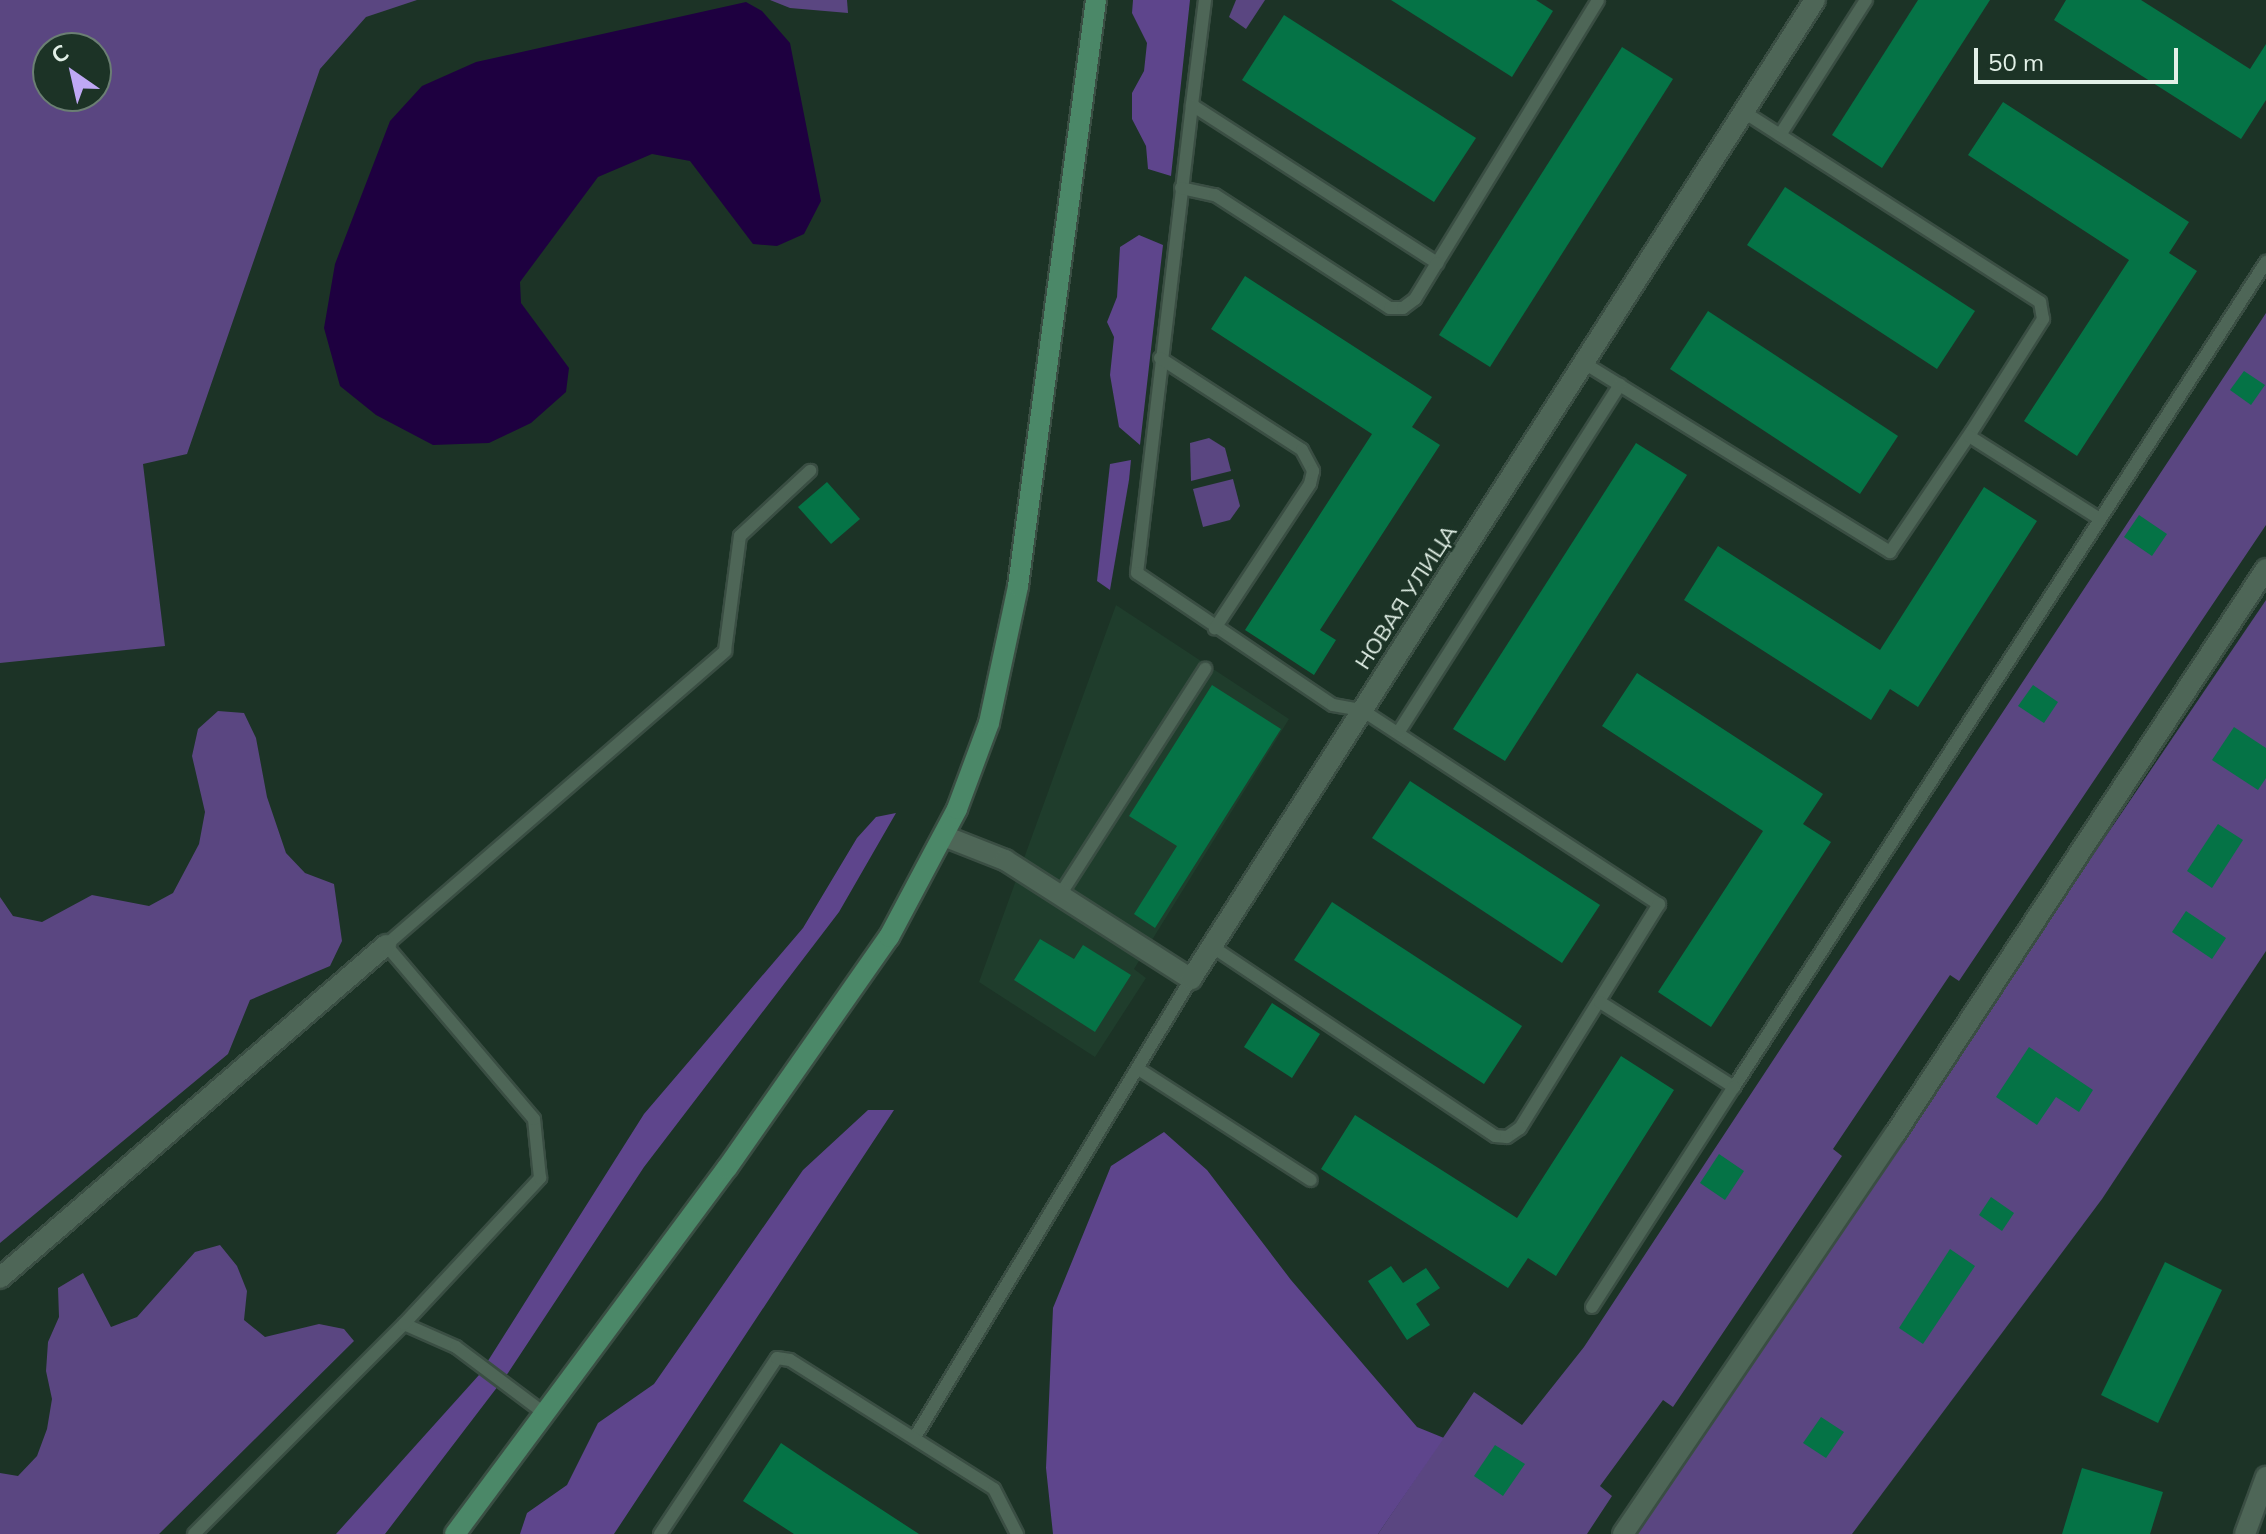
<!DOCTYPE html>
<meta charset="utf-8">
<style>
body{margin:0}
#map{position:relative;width:2266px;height:1534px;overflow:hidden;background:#1c3326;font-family:Mulish,sans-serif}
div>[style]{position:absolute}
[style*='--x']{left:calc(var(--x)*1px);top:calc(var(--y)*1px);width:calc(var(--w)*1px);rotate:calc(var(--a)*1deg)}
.built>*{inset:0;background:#1f3d2c}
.green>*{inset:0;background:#5a4681}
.forest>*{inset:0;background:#5e458c}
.water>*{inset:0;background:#1e0040}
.building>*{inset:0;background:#057346}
.roads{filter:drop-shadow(2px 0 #3a4e43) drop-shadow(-2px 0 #3a4e43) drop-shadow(0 2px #3a4e43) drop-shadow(0 -2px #3a4e43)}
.lane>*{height:12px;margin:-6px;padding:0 6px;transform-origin:6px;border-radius:6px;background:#4e6657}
.street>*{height:20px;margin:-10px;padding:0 10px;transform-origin:10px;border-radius:10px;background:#4e6657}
.secondary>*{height:20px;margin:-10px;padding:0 10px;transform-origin:10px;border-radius:10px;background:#4b8868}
span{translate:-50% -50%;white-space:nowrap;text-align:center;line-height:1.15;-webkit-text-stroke:6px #1c3326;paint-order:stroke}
.street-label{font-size:22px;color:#e2f0e7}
.north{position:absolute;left:32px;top:32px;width:80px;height:80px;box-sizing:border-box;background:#1c3326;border:2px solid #6b7f73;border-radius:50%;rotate:326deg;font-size:22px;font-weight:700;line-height:32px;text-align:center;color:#e2f0e7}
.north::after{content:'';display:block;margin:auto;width:28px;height:36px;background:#bfa8f4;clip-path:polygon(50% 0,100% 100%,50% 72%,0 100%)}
.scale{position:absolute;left:1974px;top:48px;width:204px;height:36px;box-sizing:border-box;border:4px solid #e2f0e7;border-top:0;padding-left:10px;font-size:24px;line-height:28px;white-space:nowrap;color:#e2f0e7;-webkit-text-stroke:6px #1c3326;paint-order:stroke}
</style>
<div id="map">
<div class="built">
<div style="clip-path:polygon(1116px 605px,1289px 719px,1134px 969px,1146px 978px,1095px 1057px,979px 982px)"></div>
</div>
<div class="green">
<div style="clip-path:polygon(evenodd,0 0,417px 0,366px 17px,320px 69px,187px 454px,143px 464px,165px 646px,0 663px,0 0,48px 48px,96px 48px,96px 96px,48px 96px,48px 48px)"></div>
<div style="clip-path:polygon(770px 0,847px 0,848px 13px,790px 8px)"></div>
<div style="clip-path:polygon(1236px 0,1265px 0,1246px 29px,1229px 17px)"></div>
<div style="clip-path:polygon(2266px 313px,2266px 525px,1959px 981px,1950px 975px,1833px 1149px,1842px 1156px,1673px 1407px,1663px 1400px,1600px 1486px,1612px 1496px,1587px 1534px,1378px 1534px,1474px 1392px,1522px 1425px,1584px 1347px)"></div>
<div style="clip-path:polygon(1209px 438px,1225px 448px,1231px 471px,1191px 481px,1190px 443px)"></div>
<div style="clip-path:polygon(1233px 479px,1240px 506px,1230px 520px,1203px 527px,1193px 489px)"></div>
<div style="clip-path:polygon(2266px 600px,2266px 951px,2102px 1199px,1852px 1534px,1633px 1534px)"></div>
<div style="clip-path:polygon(218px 711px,244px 713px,256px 738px,267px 797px,286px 853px,305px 873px,334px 884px,342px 941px,330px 966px,250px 1000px,228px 1054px,0 1243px,0 897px,13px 916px,42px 922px,92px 895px,149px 906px,173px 893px,199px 844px,205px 812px,192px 756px,198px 729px)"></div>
<div style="clip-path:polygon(220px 1245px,237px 1266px,247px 1291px,244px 1320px,265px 1337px,319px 1324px,344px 1329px,354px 1341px,159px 1534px,0 1534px,0 1473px,18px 1476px,37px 1456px,47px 1429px,52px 1399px,46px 1371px,48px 1342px,59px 1317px,58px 1288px,83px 1273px,111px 1327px,137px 1317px,195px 1252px)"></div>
</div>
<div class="forest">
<div style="clip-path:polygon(1133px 0,1190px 0,1171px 176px,1148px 169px,1146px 146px,1132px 119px,1132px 93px,1144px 71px,1147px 43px,1132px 13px)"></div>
<div style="clip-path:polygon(1139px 235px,1163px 245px,1140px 445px,1119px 427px,1110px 375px,1114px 337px,1107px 322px,1117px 297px,1120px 247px)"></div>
<div style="clip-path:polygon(1131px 460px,1129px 480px,1110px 590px,1097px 581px,1110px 464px)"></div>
<div style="clip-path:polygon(896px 813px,839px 912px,644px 1167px,508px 1373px,385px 1534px,336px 1534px,479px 1375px,644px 1114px,803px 928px,857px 838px,876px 817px)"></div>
<div style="clip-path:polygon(868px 1110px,894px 1110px,614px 1534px,520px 1534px,527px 1513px,567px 1485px,598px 1423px,654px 1384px,803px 1170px)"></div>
<div style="clip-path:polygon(1164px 1132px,1207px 1170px,1291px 1280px,1417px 1427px,1444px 1438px,1378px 1534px,1053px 1534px,1046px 1468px,1053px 1308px,1111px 1166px)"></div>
</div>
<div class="water">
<div style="clip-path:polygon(746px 2px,762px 11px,790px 43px,821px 201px,804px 234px,777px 246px,753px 244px,690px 161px,652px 154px,598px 177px,520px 282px,521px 303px,569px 368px,566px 392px,531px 423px,489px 443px,433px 445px,376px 415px,340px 386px,324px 328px,335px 264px,390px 121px,422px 86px,476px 62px)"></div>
</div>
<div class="building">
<div style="clip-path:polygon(1391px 0,1536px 0,1553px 11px,1512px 77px)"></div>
<div style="clip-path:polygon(1918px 0,1990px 0,1882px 168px,1832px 135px)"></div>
<div style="clip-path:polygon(2066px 0,2141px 0,2250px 69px,2266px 44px,2266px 100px,2241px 139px,2054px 20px)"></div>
<div style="clip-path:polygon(1284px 15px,1476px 138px,1434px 202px,1242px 80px)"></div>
<div style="clip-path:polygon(1622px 47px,1673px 79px,1490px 367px,1439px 335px)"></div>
<div style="clip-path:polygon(2003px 102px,2189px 222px,2169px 253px,2197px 271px,2077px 456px,2024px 421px,2129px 260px,1968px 155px)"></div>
<div style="clip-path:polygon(1785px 187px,1975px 311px,1937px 369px,1747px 245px)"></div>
<div style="clip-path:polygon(1245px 276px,1432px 397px,1412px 427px,1440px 445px,1320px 630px,1336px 640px,1314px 675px,1245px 630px,1372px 434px,1211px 329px)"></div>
<div style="clip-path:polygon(1708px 311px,1898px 436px,1860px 494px,1670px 369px)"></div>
<div style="clip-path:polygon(2244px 371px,2265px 385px,2251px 405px,2230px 390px)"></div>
<div style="clip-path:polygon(1636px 443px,1687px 475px,1505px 761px,1453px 729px)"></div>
<div style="clip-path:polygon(827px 482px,860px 519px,831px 544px,798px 507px)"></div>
<div style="clip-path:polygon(1984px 487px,2037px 521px,1918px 707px,1890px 689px,1871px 720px,1684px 600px,1718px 546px,1880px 650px)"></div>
<div style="clip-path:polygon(2139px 515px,2167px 534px,2152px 556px,2124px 537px)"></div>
<div style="clip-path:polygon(1637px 673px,1823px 794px,1803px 824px,1831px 842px,1711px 1027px,1658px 992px,1763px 831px,1602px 726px)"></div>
<div style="clip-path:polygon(1212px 685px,1281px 729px,1155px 928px,1134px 914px,1177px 846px,1129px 816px)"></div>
<div style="clip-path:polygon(2033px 685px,2058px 702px,2044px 723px,2018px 706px)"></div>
<div style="clip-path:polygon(2234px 727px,2266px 748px,2266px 778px,2258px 790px,2212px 760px)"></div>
<div style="clip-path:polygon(1410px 781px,1600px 905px,1562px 963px,1372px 838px)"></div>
<div style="clip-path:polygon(2218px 824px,2243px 840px,2212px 888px,2187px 871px)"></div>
<div style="clip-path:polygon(1332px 902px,1522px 1026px,1484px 1084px,1294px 960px)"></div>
<div style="clip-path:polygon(2186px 911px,2226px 938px,2212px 959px,2172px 932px)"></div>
<div style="clip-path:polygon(1040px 939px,1074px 959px,1083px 945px,1131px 975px,1095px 1032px,1014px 980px)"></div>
<div style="clip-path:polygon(1272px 1003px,1320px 1034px,1292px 1078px,1244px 1047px)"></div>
<div style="clip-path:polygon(2029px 1047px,2093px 1090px,2079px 1112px,2056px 1097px,2037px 1125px,1996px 1097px)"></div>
<div style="clip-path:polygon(1621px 1056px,1674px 1090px,1556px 1276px,1528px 1258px,1508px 1288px,1321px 1169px,1355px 1115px,1517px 1218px)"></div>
<div style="clip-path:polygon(1719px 1154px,1744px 1171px,1725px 1200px,1700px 1183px)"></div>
<div style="clip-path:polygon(1991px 1197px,2014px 1213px,2002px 1231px,1979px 1215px)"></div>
<div style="clip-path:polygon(1950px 1249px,1975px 1266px,1923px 1344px,1899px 1328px)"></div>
<div style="clip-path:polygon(2165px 1262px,2222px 1290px,2158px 1423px,2101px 1395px)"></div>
<div style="clip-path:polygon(1391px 1266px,1403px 1283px,1426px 1268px,1440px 1288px,1416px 1304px,1430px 1325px,1407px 1340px,1368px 1281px)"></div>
<div style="clip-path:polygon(1821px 1417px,1844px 1432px,1826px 1458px,1803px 1443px)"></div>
<div style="clip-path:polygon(781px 1443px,824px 1472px,919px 1534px,794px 1534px,743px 1501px)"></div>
<div style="clip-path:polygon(1495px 1445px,1525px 1464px,1503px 1496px,1474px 1476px)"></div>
<div style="clip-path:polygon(2082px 1468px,2163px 1492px,2150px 1534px,2062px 1534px)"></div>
</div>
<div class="roads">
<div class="lane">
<div style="--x:1205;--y:0;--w:106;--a:97.1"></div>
<div style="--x:1192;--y:105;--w:292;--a:32.8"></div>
<div style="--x:1437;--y:263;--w:308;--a:-58.5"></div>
<div style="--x:1192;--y:105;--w:471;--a:96.7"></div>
<div style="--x:1137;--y:573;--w:236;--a:34"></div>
<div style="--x:1333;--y:705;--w:29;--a:10"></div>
<div style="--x:1362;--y:710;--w:355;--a:33.2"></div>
<div style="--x:1659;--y:904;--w:264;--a:121.8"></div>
<div style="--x:1520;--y:1128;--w:16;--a:145"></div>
<div style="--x:1507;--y:1137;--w:12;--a:-175"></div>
<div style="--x:1495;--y:1136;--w:342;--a:-146.2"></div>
<div style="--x:1780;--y:135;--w:160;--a:-57.5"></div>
<div style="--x:1181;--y:188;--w:35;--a:12"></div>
<div style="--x:1215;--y:195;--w:208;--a:32.9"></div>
<div style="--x:1390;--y:308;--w:13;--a:0"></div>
<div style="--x:1403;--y:308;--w:15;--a:-37"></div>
<div style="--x:1415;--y:299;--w:42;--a:-58.6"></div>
<div style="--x:1160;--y:358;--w:169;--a:32.9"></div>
<div style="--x:1302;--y:450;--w:24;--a:62"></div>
<div style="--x:1313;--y:471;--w:13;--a:103"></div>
<div style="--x:1310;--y:484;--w:173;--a:123.4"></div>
<div style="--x:1584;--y:363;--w:360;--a:31.7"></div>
<div style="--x:1890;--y:552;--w:146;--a:-55.9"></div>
<div style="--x:1972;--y:431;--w:133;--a:-57.6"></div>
<div style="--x:2043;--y:319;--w:17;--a:-100"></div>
<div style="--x:2040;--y:302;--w:352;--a:-147.3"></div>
<div style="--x:1969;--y:436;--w:155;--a:32.4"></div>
<div style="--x:1398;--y:733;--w:413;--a:-57.5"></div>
<div style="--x:1060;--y:895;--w:269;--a:-57.3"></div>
<div style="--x:1600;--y:1002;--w:159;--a:32.4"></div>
<div style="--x:1734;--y:1087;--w:982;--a:-57.18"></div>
<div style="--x:1140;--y:1070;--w:203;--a:32.8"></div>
<div style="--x:1592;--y:1307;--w:262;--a:-57.2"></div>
<div style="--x:404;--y:1324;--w:57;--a:23.9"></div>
<div style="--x:456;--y:1347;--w:110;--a:36.9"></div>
<div style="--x:915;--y:1437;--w:535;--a:-58.93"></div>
<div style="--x:194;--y:1534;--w:297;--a:-45"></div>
<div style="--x:404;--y:1324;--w:200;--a:-47"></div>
<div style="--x:540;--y:1178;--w:59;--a:-95.8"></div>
<div style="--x:534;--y:1119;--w:228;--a:-130.4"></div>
<div style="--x:386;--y:945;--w:449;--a:-40.9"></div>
<div style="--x:725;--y:651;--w:116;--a:-82.6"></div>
<div style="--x:740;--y:536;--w:96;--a:-42.9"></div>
<div style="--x:660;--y:1534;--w:211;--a:-56.4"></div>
<div style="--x:777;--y:1358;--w:13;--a:9"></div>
<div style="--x:790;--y:1360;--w:241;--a:32.3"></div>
<div style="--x:994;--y:1489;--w:51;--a:62.9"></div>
</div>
<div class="street">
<div style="--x:944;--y:836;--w:66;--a:21.5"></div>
<div style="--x:1005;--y:860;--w:221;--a:32.6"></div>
<div style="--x:1191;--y:979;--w:1161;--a:-57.49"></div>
<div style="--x:0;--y:1278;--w:510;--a:-40.78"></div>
<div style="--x:1623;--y:1534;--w:484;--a:-55.8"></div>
<div style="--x:1895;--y:1134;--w:676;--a:-56.71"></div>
<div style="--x:2245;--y:1534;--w:61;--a:-69.8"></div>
</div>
<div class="secondary">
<div style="--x:455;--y:1534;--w:456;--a:-53.4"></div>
<div style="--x:727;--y:1168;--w:282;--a:-55"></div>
<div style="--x:889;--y:937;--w:145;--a:-62"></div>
<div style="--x:957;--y:809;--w:92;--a:-69.6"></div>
<div style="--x:989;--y:723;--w:140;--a:-78"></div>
<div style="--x:1018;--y:586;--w:591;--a:-82.42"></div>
</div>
</div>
<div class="street-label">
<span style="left:1406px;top:597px;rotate:-57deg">НОВАЯ УЛИЦА</span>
</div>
<div class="north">С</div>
<div class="scale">50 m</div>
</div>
